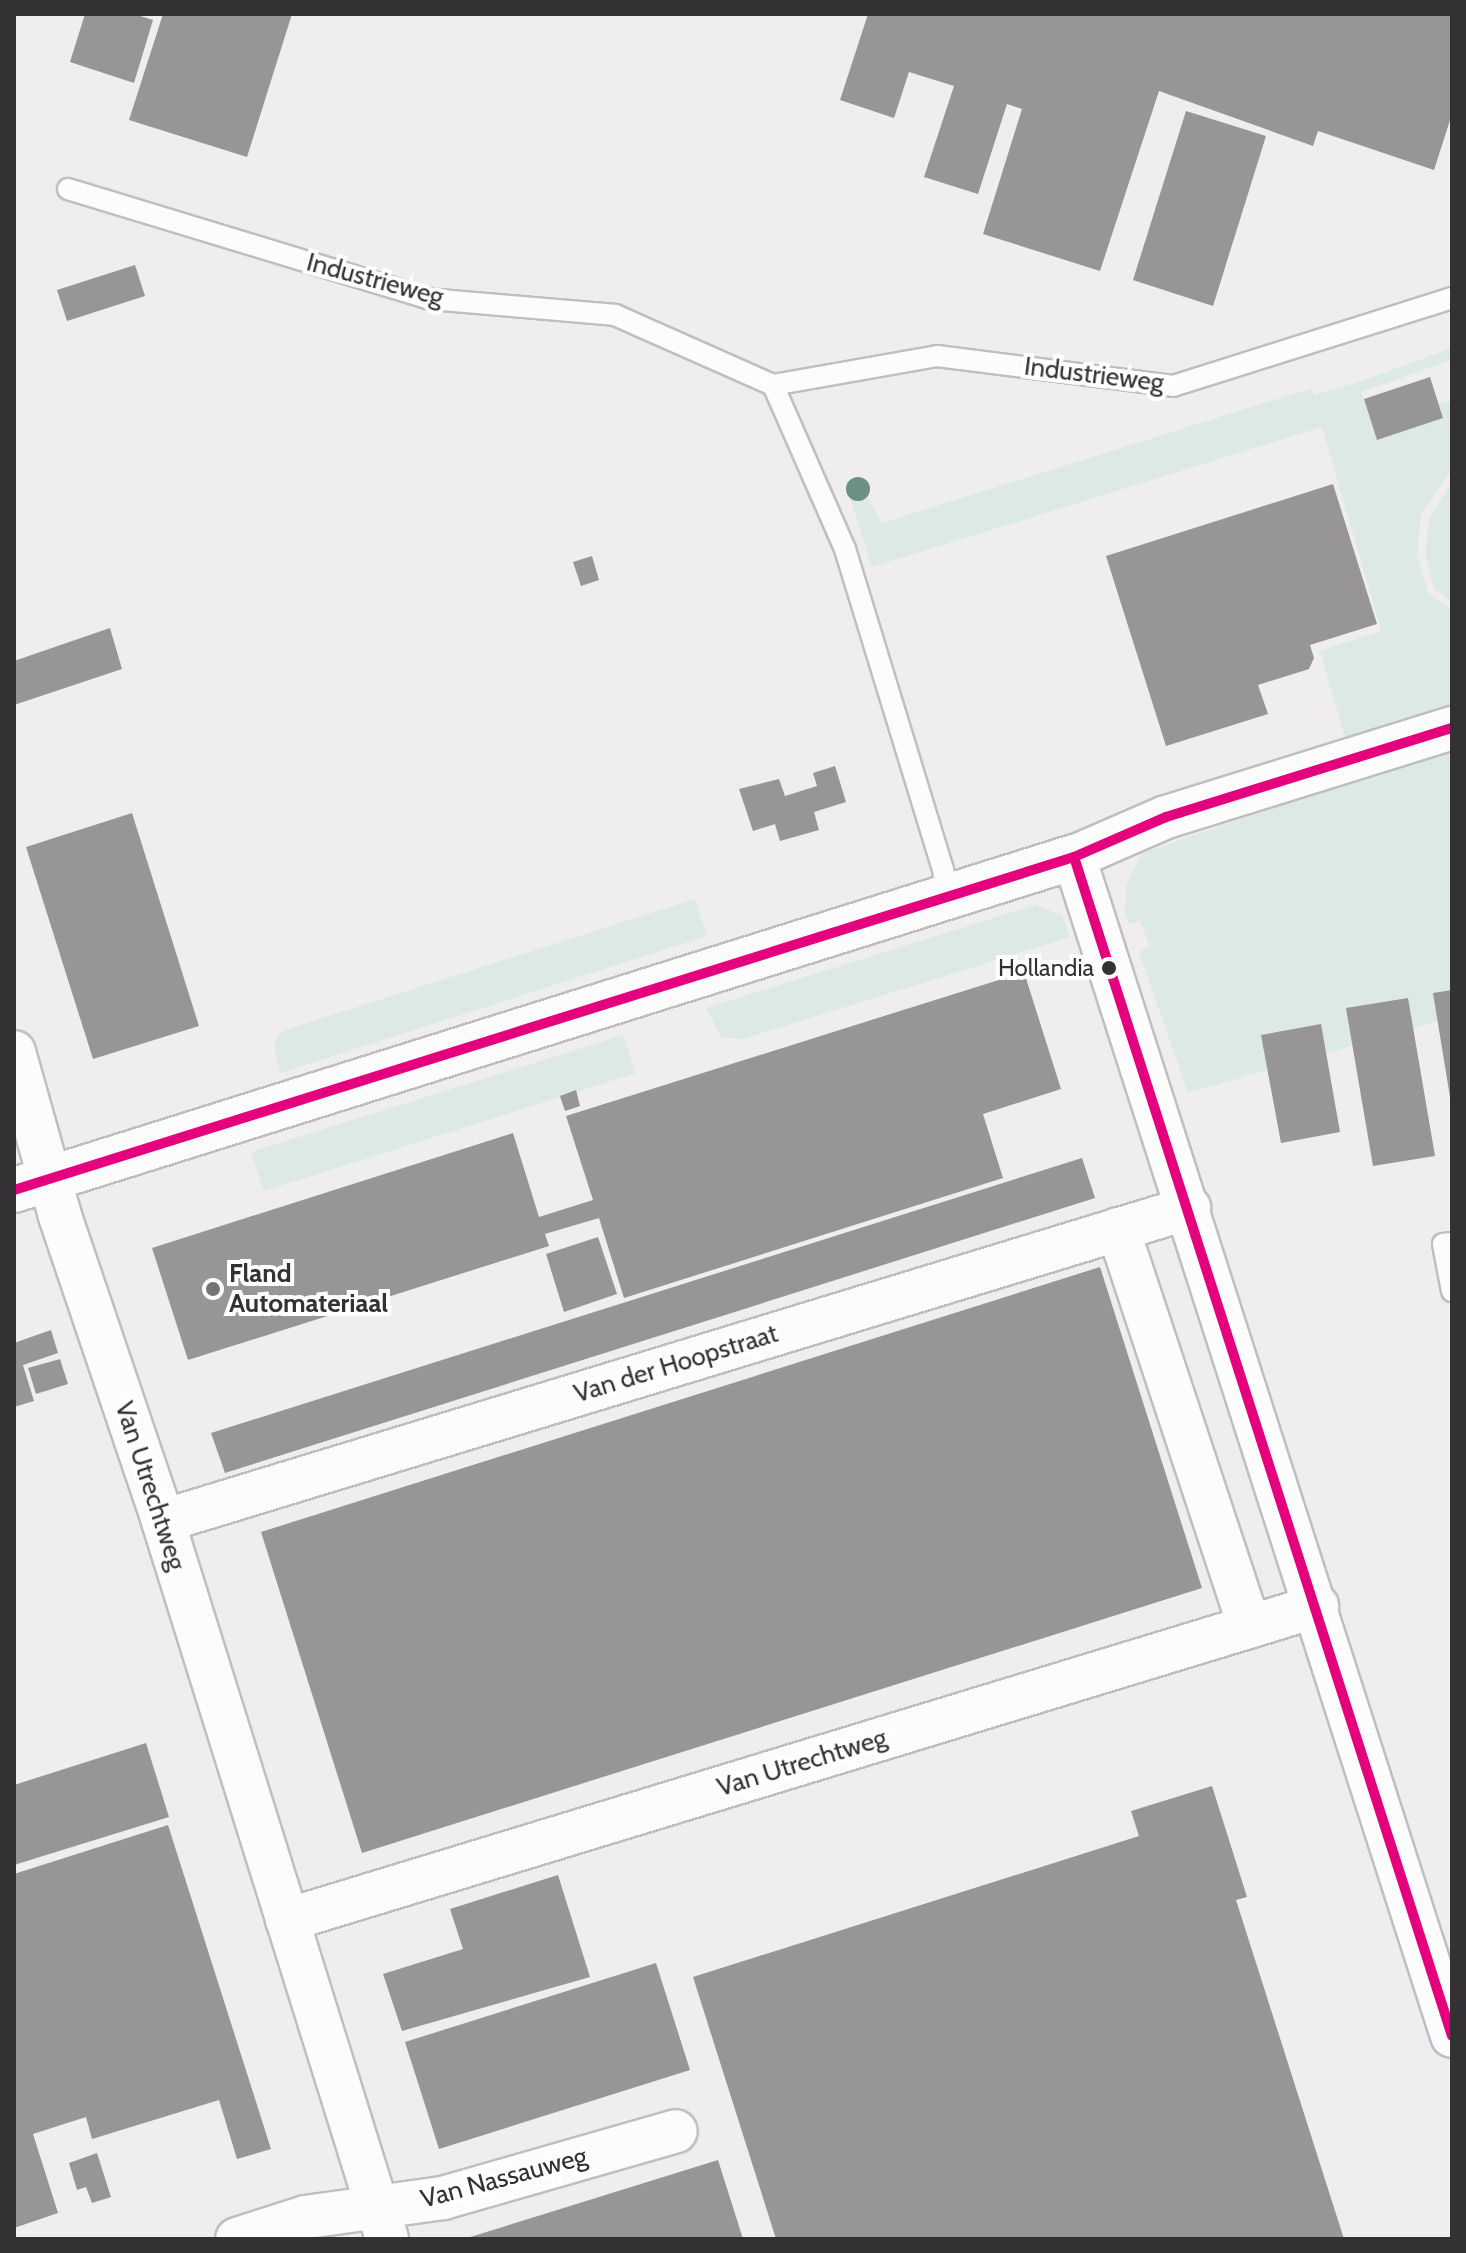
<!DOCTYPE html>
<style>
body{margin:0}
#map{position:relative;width:1466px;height:2253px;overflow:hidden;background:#f0edf1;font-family:Cabin,sans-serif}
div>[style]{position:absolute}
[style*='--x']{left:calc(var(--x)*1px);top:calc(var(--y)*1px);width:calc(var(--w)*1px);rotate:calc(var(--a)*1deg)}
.green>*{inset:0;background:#dceae3}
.building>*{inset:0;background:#979598}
.roads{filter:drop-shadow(2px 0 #c1bec2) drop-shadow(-2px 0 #c1bec2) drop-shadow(0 2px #c1bec2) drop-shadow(0 -2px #c1bec2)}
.lane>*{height:20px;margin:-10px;padding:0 10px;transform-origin:10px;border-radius:10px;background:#fdfcfd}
.street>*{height:42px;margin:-21px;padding:0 21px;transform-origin:21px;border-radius:21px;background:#fdfcfd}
.secondary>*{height:44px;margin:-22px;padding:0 22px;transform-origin:22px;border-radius:22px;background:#fdfcfd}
.bus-1>*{height:10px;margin:-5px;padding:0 5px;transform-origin:5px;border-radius:5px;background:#e5007d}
.trees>*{width:24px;height:24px;margin:-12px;border-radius:50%;background:#6c9083}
.dots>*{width:22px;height:22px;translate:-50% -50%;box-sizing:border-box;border:4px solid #fff;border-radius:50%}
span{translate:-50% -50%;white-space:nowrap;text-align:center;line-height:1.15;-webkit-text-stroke:8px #fff;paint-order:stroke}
.bus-label{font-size:24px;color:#333134}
.right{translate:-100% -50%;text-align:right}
.street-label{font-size:26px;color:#333134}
.poi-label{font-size:26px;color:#333134;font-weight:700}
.left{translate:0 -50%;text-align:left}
.frame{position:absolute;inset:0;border:16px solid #333134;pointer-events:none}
</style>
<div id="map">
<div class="green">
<div style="clip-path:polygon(1452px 348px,1452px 360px,1361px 392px,1378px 439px,1443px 418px,1438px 403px,1452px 402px,1452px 470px,1421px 514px,1417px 555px,1428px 592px,1452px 610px,1452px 720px,1349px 752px,1320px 651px,1381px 631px,1322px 427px,872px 567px,845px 482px,858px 479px,882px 523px,1312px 388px,1314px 395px,1356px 383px)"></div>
<div style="clip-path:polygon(1452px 481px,1452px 603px,1434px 589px,1425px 554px,1429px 518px)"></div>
<div style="clip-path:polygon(1452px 746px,1452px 1017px,1188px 1093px,1139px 952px,1150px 947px,1140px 921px,1129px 924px,1125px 913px,1126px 885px,1142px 853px)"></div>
<div style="clip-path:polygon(695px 899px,707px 936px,280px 1073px,274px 1047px,278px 1035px,288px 1029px)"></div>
<div style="clip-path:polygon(1035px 905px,1062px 915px,1070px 937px,743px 1039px,721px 1037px,706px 1008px)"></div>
<div style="clip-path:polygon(623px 1035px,636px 1073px,264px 1191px,251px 1152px)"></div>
</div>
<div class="building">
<div style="clip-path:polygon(85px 14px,134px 14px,153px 20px,134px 83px,70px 62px)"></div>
<div style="clip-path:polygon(163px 14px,292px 14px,247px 157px,129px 120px)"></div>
<div style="clip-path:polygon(868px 14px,1452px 14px,1452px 114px,1434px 170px,1318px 131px,1313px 146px,1159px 91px,1100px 271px,983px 234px,1022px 109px,1007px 104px,978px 194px,924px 177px,954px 86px,909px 72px,894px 118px,840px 100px)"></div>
<div style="clip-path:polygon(1186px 111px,1266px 136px,1213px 306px,1133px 280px)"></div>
<div style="clip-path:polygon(135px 265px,145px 296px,67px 321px,57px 290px)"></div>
<div style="clip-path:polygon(1430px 377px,1443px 418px,1377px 440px,1364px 399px)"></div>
<div style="clip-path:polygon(1333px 484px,1377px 624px,1310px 645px,1314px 658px,1309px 669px,1258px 685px,1268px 714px,1166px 746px,1106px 556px)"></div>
<div style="clip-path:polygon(592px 556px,599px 580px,581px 586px,573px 562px)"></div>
<div style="clip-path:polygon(110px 628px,122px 669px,14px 705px,14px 661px)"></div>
<div style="clip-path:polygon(835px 766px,846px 802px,814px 812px,819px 830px,780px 841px,775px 824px,753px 831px,739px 789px,779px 779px,785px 796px,817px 786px,813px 773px)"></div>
<div style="clip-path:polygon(132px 813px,199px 1026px,93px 1059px,26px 847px)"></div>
<div style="clip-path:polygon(1024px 972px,1061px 1089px,983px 1114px,1003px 1178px,624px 1298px,599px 1218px,545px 1234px,549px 1246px,188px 1360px,152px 1248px,513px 1133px,539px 1217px,593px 1200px,566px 1116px)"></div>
<div style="clip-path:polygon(1452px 990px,1452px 1097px,1450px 1097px,1433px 993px)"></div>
<div style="clip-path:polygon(1408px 998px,1435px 1156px,1373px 1166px,1346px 1008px)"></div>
<div style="clip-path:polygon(1321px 1024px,1340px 1132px,1281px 1143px,1261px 1035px)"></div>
<div style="clip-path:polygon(576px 1090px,580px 1106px,565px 1111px,560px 1096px)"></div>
<div style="clip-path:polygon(1082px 1158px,1095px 1198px,225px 1473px,211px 1433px)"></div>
<div style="clip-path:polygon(598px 1237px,617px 1294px,564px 1312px,546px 1254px)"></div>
<div style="clip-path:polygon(1100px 1267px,1202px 1588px,362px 1853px,261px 1532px)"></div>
<div style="clip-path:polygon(51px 1330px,58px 1353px,23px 1365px,34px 1401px,14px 1407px,14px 1343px)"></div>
<div style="clip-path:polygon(60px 1359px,68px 1384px,36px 1394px,28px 1368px)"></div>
<div style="clip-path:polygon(146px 1743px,169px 1817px,14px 1865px,14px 1785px)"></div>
<div style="clip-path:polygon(1212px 1786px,1247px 1897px,1236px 1900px,1344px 2239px,776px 2239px,693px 1977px,1139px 1836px,1131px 1811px)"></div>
<div style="clip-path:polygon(168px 1825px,271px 2149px,237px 2159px,219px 2100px,92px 2139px,86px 2117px,33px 2134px,58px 2213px,14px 2228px,14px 1874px)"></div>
<div style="clip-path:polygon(558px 1875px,590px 1977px,402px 2031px,383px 1974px,463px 1949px,450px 1909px)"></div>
<div style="clip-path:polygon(656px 1963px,690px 2070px,439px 2149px,405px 2042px)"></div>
<div style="clip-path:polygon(97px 2153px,111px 2197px,92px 2203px,86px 2187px,77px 2190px,69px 2163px)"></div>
<div style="clip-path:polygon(718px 2160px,743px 2239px,467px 2239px,467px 2238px)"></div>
</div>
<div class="roads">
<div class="lane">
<div style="--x:68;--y:189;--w:377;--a:16.9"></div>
<div style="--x:429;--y:299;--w:187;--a:4.9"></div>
<div style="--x:615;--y:315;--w:173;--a:23.9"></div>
<div style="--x:773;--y:385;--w:167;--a:-10"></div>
<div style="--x:937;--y:356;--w:238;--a:7.2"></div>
<div style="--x:1173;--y:386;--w:293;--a:-17.5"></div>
<div style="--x:773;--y:385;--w:179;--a:66.3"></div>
<div style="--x:845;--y:549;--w:335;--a:73"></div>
<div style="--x:943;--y:869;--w:25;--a:83"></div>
<div style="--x:1452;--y:1243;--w:9;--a:174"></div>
<div style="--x:1443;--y:1244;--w:48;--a:79.2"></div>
</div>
<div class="street">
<div style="--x:1452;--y:728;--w:300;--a:162.7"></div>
<div style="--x:1166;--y:817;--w:100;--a:156.5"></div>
<div style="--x:1074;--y:857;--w:1238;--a:72.22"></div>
<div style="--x:14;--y:1052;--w:170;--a:74.3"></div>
<div style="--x:60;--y:1216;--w:322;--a:71.3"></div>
<div style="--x:163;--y:1521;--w:752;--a:72.67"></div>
<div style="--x:1118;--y:1229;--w:419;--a:71.7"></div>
<div style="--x:163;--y:1521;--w:1073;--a:-16.97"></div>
<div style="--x:287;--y:1920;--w:1077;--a:-16.95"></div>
<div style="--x:237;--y:2239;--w:72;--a:-17.7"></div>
<div style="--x:306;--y:2217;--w:138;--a:-7.9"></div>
<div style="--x:443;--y:2198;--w:242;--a:-16"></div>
</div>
<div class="secondary">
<div style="--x:14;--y:1190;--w:1111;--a:-17.44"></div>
</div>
</div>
<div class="bus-1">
<div style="--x:1074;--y:857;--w:1238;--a:72.22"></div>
<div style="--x:14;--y:1190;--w:1111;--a:-17.44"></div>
<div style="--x:1074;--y:857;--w:100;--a:-23.5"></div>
<div style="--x:1166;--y:817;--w:300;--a:-17.3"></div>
</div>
<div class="trees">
<div style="left:858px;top:489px"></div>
</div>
<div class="dots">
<div style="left:1109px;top:968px;background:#333134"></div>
<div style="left:213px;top:1289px;background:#757376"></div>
</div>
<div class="bus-label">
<span class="right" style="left:1094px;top:968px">Hollandia</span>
</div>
<div class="street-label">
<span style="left:375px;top:280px;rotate:15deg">Industrieweg</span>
<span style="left:1094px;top:375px;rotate:7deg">Industrieweg</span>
<span style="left:676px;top:1364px;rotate:-17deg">Van der Hoopstraat</span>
<span style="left:150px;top:1486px;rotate:72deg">Van Utrechtweg</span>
<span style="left:802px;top:1763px;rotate:-17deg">Van Utrechtweg</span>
<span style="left:504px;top:2178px;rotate:-15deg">Van Nassauweg</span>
</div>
<div class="poi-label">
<span class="left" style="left:229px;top:1289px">Fland<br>Automateriaal</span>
</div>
<div class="frame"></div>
</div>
